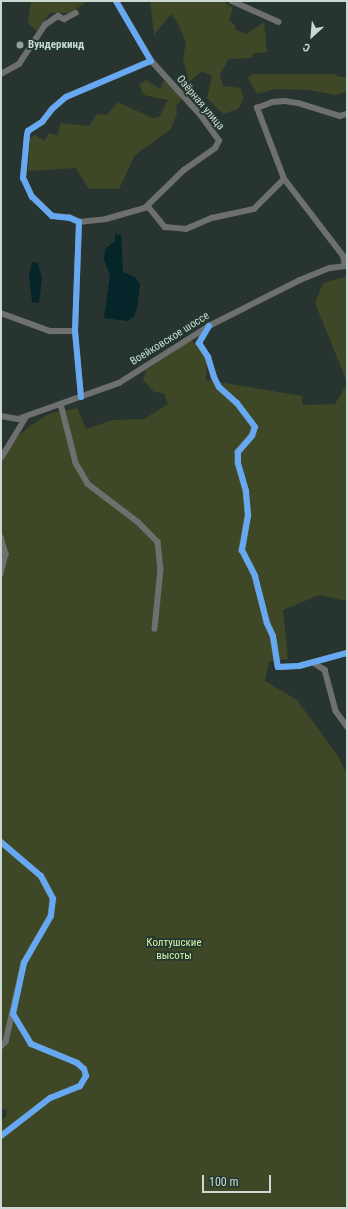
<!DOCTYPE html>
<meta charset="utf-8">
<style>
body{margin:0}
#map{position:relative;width:348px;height:1209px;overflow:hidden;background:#28342f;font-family:"Roboto Condensed",sans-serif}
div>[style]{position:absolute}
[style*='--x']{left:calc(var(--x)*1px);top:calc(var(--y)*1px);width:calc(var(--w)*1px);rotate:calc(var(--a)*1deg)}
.green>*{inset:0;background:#3e4827}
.water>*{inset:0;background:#05252b}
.minor>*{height:5.5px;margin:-2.75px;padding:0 2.75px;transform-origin:2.75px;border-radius:2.75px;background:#6d706e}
.cycleway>*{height:6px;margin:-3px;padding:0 3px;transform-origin:3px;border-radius:3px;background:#66a8f1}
.dots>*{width:11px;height:11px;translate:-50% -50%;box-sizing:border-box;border:2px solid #233930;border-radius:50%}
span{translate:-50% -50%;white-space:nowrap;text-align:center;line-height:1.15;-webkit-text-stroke:3.5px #233930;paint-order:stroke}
.poi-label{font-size:11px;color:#ccd9d3;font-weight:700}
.left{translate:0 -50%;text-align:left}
.street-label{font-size:11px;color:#ccd9d3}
.park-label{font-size:11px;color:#daf0a5}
.frame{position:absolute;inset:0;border:2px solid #ccd9d3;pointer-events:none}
.north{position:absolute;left:292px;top:16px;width:40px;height:40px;-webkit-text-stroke:3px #233930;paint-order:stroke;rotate:206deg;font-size:11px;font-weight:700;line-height:16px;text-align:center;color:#ccd9d3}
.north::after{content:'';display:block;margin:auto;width:14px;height:18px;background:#ccd9d3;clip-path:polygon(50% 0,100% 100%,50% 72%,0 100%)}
.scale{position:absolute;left:202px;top:1175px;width:69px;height:18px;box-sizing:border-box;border:2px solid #ccd9d3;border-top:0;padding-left:5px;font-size:12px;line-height:14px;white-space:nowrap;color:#ccd9d3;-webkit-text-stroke:3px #233930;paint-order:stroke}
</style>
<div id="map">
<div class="green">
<div style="clip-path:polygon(31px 1px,87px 1px,71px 13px,50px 13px,37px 31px,28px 23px)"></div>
<div style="clip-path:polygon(150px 1px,223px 1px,233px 8px,229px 20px,235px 25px,236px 30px,247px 34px,264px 22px,267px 52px,253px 54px,252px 58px,229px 59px,220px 74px,223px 86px,240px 88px,244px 98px,238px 109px,223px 114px,207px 98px,212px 76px,202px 71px,189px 82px,183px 59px,186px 42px,177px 22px,171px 14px,154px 35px)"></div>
<div style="clip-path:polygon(251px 74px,334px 74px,339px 77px,347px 77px,347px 92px,334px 95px,310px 90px,276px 89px,257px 94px,248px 78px)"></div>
<div style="clip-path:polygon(146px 80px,160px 89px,164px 80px,181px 95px,181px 100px,176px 106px,177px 113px,171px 129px,135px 155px,119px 189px,89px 189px,76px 168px,28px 171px,30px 138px,35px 135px,45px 141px,48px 133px,57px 135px,61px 123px,89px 126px,97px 114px,107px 115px,118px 102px,152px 118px,159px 117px,168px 100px,144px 95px,139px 84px)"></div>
<div style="clip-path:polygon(347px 276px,347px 382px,315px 303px,323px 283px)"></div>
<div style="clip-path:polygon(191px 340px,207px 356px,206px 380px,302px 396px,302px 403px,304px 405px,335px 404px,347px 384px,347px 601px,319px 595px,283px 610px,288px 659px,269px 662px,265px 681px,297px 700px,338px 756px,347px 774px,347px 1208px,1px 1208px,1px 1121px,6px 1116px,7px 1110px,1px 1109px,1px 450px,33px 424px,51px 413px,77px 408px,86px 429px,113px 420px,144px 419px,168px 404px,164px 393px,154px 392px,143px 380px,146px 370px)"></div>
</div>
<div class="water">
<div style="clip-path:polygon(115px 234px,121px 235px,123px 272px,135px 277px,140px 284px,137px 308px,134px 317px,128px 321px,104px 318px,110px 275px,104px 260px,105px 249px,115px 241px)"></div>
<div style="clip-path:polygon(32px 262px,38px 263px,42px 278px,39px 303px,32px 302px,29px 276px)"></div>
</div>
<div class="minor">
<div style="--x:232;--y:1;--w:51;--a:24.1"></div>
<div style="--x:1;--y:74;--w:21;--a:-29"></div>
<div style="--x:19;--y:64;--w:47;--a:-56.3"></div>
<div style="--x:45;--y:25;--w:16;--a:-35"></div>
<div style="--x:58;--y:16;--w:7;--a:27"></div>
<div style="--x:64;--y:19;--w:13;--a:-27"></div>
<div style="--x:148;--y:206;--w:27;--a:51"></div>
<div style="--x:165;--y:227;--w:21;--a:5"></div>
<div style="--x:186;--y:229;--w:28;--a:-23"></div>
<div style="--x:212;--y:218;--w:43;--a:-12.1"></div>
<div style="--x:254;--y:209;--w:42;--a:-45"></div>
<div style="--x:79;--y:222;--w:27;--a:-6"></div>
<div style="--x:106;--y:219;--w:41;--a:-15.8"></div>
<div style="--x:145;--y:208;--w:54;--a:-44.3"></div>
<div style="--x:184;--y:170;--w:38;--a:-35"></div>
<div style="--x:215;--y:148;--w:8;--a:-60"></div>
<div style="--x:219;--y:141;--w:32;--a:-126"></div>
<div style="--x:200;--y:115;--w:73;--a:-132.2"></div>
<div style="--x:345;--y:266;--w:10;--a:-101"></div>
<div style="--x:343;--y:256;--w:97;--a:-127.5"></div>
<div style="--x:284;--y:179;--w:76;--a:-110.8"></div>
<div style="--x:257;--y:108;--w:17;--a:-21"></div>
<div style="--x:273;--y:102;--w:12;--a:-5"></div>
<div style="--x:285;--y:101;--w:13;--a:9"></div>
<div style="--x:298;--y:103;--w:44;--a:17.2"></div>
<div style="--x:340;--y:116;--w:7;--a:-16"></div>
<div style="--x:1;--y:313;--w:52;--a:20.2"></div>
<div style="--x:50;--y:331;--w:25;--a:0"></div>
<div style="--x:209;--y:326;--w:20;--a:120"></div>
<div style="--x:199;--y:343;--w:17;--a:57"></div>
<div style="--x:208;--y:357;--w:21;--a:73"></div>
<div style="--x:214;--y:377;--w:11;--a:63"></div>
<div style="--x:219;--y:387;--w:24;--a:42"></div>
<div style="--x:237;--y:403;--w:30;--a:53"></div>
<div style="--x:255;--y:427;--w:9;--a:108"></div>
<div style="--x:252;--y:436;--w:21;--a:131"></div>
<div style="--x:238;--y:452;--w:11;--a:90"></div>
<div style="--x:238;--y:463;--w:29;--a:74"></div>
<div style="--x:246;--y:491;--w:25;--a:85"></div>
<div style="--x:248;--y:516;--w:35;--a:100"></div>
<div style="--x:242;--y:550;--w:29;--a:63"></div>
<div style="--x:255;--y:576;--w:49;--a:75.7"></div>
<div style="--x:267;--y:623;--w:14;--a:65"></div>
<div style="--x:273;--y:636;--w:31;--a:81"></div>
<div style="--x:278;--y:667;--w:21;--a:-3"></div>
<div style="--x:299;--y:666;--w:50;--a:-15.2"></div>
<div style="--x:81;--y:397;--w:66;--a:-95.2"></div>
<div style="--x:75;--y:331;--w:109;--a:-87.9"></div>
<div style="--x:79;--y:222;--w:10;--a:-156"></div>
<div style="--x:70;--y:218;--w:18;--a:-174"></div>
<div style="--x:52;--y:216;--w:28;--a:-136"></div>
<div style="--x:32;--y:197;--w:21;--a:-115"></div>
<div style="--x:23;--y:178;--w:43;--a:-84.7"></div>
<div style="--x:27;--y:135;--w:4;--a:-76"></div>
<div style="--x:28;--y:131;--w:17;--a:-33"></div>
<div style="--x:42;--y:122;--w:16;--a:-52"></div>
<div style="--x:52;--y:109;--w:18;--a:-41"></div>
<div style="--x:66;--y:97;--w:92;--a:-23"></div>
<div style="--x:151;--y:61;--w:69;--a:-120.3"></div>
<div style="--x:61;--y:404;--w:61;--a:75.7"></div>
<div style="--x:76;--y:463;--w:24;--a:60"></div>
<div style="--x:88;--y:484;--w:63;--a:37.2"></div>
<div style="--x:138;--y:522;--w:28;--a:45"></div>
<div style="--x:158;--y:542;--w:27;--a:84"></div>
<div style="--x:161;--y:569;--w:60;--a:95.7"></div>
<div style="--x:1;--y:416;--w:17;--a:10"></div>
<div style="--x:18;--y:419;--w:107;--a:-19.6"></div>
<div style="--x:119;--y:383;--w:107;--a:-32.3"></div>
<div style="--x:209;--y:326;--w:102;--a:-26.8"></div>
<div style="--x:300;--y:280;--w:32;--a:-22"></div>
<div style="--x:330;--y:268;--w:17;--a:-7"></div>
<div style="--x:1;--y:458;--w:48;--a:-58.6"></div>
<div style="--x:1;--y:537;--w:18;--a:74"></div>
<div style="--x:6;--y:554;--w:21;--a:104"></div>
<div style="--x:314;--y:663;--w:13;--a:32"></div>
<div style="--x:325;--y:670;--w:42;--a:75"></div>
<div style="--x:336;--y:711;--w:19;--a:54"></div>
<div style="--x:1;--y:842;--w:52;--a:40.4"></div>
<div style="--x:41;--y:876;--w:26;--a:62"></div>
<div style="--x:53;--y:899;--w:17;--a:97"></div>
<div style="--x:51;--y:916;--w:54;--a:119.9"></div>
<div style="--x:24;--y:963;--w:81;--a:102.8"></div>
<div style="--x:6;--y:1042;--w:7;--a:135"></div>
<div style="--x:1;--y:1136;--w:62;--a:-37.8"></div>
<div style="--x:50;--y:1098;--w:32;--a:-22"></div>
<div style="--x:80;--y:1086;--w:12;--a:-59"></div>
<div style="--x:86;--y:1076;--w:7;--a:-106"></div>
<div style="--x:84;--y:1069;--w:9;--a:-139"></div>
<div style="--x:77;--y:1063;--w:50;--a:-157.6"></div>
<div style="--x:31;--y:1044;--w:35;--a:-121"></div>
</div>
<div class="cycleway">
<div style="--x:209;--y:326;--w:20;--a:120"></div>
<div style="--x:199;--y:343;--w:17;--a:57"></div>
<div style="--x:208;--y:357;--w:21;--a:73"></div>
<div style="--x:214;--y:377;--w:11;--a:63"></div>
<div style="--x:219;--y:387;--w:24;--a:42"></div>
<div style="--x:237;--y:403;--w:30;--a:53"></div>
<div style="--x:255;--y:427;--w:9;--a:108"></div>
<div style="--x:252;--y:436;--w:21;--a:131"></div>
<div style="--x:238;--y:452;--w:11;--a:90"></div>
<div style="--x:238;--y:463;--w:29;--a:74"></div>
<div style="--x:246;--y:491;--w:25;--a:85"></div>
<div style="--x:248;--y:516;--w:35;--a:100"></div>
<div style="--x:242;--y:550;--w:29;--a:63"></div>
<div style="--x:255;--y:576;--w:49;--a:75.7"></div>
<div style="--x:267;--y:623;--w:14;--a:65"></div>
<div style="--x:273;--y:636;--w:31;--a:81"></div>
<div style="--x:278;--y:667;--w:21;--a:-3"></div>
<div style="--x:299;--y:666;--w:50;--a:-15.2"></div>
<div style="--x:81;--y:397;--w:66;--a:-95.2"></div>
<div style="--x:75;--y:331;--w:109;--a:-87.9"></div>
<div style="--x:79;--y:222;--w:10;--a:-156"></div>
<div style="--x:70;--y:218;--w:18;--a:-174"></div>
<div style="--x:52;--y:216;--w:28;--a:-136"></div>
<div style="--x:32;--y:197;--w:21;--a:-115"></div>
<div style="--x:23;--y:178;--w:43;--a:-84.7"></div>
<div style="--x:27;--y:135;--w:4;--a:-76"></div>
<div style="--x:28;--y:131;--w:17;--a:-33"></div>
<div style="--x:42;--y:122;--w:16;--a:-52"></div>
<div style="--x:52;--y:109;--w:18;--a:-41"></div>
<div style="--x:66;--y:97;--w:92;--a:-23"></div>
<div style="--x:151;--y:61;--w:69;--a:-120.3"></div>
<div style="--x:1;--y:842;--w:52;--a:40.4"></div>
<div style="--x:41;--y:876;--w:26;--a:62"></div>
<div style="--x:53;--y:899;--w:17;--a:97"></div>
<div style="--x:51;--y:916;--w:54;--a:119.9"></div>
<div style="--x:24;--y:963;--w:52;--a:102.2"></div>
<div style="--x:13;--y:1014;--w:35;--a:59"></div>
<div style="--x:31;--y:1044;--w:50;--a:22.4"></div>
<div style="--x:77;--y:1063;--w:9;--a:41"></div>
<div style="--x:84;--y:1069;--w:7;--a:74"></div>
<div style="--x:86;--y:1076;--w:12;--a:121"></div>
<div style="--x:80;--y:1086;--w:32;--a:158"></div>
<div style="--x:50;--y:1098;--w:62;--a:142.2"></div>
</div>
<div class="dots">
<div style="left:20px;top:45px;background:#939f9a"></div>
</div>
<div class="poi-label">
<span class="left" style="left:28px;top:45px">Вундеркинд</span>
</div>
<div class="street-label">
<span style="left:200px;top:103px;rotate:50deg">Озёрная улица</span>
<span style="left:170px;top:339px;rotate:-32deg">Воейковское шоссе</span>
</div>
<div class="park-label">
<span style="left:174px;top:950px">Колтушские<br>высоты</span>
</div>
<div class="frame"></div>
<div class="north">С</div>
<div class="scale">100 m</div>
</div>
